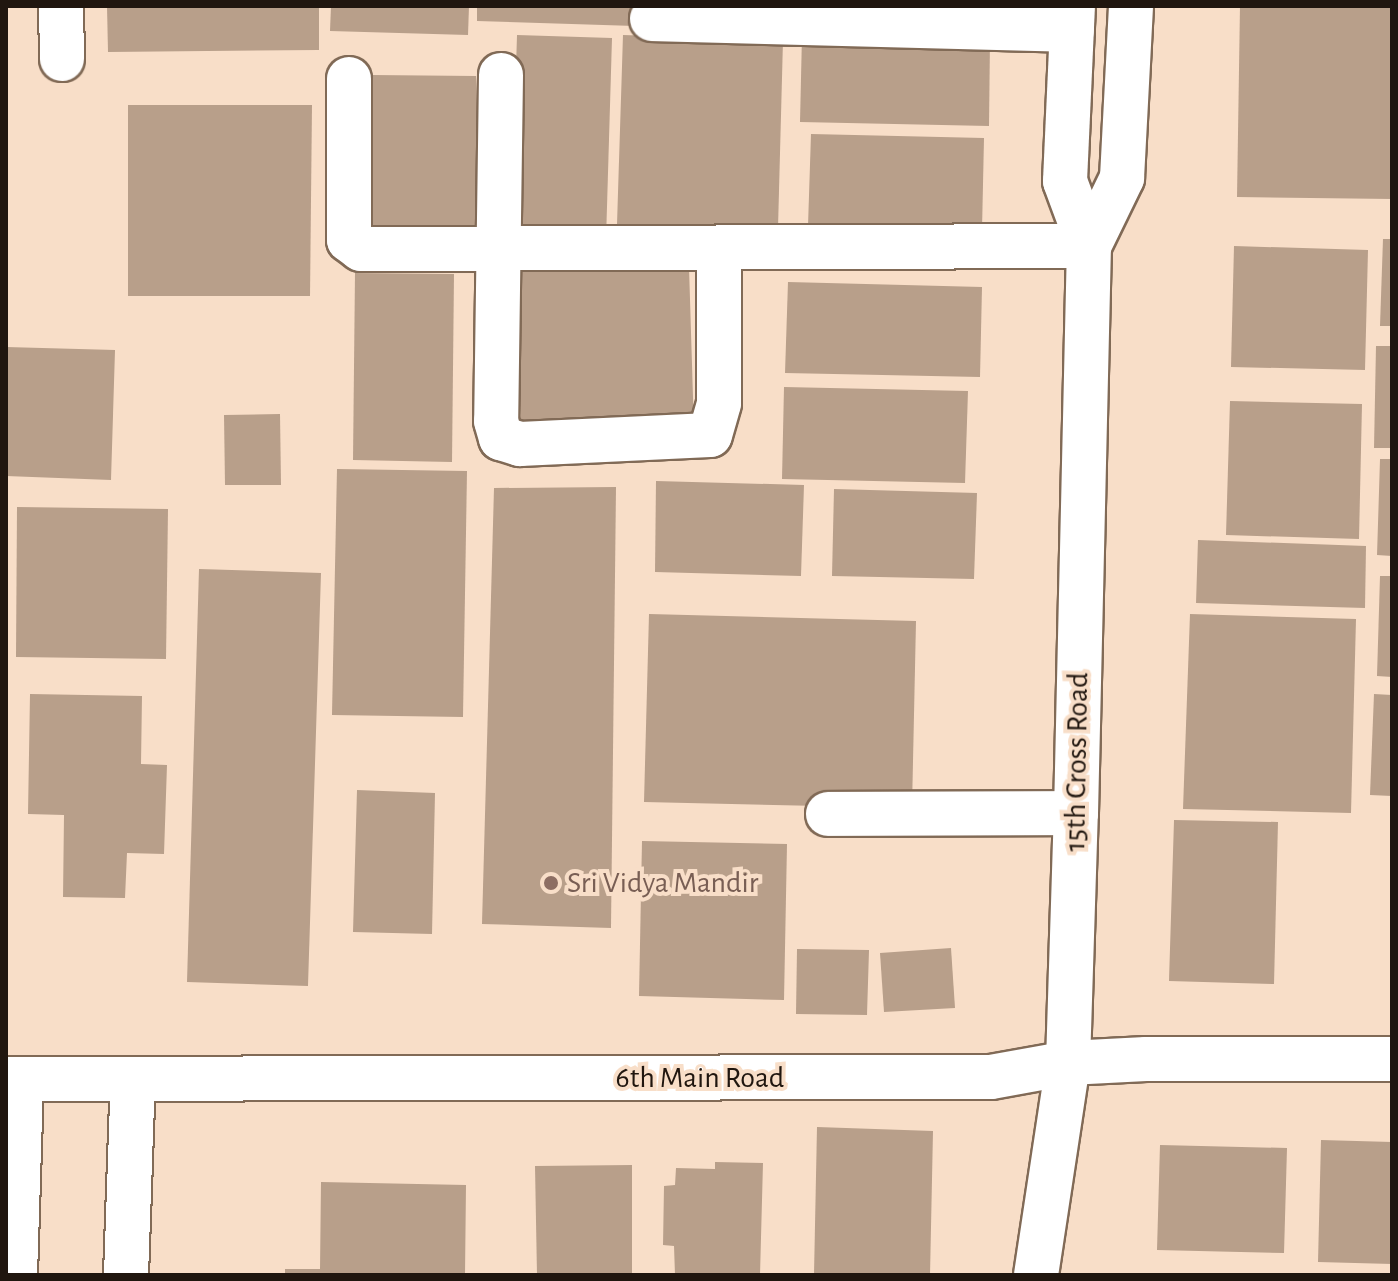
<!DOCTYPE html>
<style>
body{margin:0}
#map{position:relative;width:1398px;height:1281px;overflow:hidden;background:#f8dec8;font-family:"Alegreya Sans",sans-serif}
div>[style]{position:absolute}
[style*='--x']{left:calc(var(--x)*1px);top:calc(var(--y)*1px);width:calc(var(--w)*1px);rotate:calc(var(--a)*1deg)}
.building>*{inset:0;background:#b89f8a}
.roads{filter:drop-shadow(2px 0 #816a56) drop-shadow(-2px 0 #816a56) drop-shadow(0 2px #816a56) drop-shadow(0 -2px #816a56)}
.minor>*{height:44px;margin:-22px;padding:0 22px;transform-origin:22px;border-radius:22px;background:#fff}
.dots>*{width:22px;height:22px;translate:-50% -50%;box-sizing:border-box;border:4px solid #f8dec8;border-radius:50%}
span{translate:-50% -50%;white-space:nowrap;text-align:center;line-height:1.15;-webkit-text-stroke:8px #f8dec8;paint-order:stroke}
.street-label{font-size:30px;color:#20160f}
.education-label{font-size:30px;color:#785e54}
.left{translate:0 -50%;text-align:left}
.frame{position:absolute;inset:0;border:8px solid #20160f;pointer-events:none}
</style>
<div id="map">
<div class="building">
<div style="clip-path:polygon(107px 6px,319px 6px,319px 50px,108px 52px)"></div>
<div style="clip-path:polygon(331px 6px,469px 6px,468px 35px,330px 31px)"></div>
<div style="clip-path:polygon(477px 6px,636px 6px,635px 26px,477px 21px)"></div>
<div style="clip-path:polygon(1240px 6px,1392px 6px,1392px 199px,1237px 197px)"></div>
<div style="clip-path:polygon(517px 35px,612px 38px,606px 240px,511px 237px)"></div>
<div style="clip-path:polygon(623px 35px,783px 40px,778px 228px,617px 224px)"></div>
<div style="clip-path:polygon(802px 35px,990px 39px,989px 126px,800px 122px)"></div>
<div style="clip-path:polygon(372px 75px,476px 76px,476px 237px,372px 237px)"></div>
<div style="clip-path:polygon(128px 105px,312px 105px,310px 296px,128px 296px)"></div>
<div style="clip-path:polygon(811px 134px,984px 138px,982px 230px,808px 226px)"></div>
<div style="clip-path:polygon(1383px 239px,1392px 239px,1392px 326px,1380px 326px)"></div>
<div style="clip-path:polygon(1234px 246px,1368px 250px,1365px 370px,1231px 367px)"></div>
<div style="clip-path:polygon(689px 267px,694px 430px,521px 433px,517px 271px)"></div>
<div style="clip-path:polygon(355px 273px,454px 274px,452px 462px,353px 460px)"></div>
<div style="clip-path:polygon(788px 282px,982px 287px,980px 377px,785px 373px)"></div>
<div style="clip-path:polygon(1376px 346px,1392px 346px,1392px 448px,1374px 448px)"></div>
<div style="clip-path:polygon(6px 347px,115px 350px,111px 480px,6px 476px)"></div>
<div style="clip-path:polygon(784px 387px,968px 391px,965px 483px,782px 479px)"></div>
<div style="clip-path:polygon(1230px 401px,1362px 404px,1359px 539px,1226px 535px)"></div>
<div style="clip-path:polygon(280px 414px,281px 485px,225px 485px,224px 415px)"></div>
<div style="clip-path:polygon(1380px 459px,1392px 459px,1392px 556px,1377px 555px)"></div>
<div style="clip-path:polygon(337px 469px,467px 471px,463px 717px,332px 715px)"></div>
<div style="clip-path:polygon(656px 481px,804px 485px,801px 576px,655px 572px)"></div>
<div style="clip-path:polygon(616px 487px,611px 928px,482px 924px,494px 488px)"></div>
<div style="clip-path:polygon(834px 489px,977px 493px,974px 579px,832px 576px)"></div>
<div style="clip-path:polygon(17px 507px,168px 509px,166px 659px,16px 657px)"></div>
<div style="clip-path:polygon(1198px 540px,1366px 546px,1365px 608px,1196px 603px)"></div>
<div style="clip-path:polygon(199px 569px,321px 573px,308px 986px,187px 982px)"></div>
<div style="clip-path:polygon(1380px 576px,1392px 576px,1392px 677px,1377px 676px)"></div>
<div style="clip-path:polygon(649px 614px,916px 621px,912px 808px,644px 802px)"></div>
<div style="clip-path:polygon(1190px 614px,1356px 619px,1351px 813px,1183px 809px)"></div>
<div style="clip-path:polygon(30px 694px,142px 696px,141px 764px,167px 765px,164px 854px,127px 853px,125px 898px,63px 897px,64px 815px,28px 814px)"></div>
<div style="clip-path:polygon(1374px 694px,1392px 695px,1392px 796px,1370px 795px)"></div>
<div style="clip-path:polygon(357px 790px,435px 793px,432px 934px,353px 932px)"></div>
<div style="clip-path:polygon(1174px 820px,1278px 822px,1274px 984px,1169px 981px)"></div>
<div style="clip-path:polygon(642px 841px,787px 844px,784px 1000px,639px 996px)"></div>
<div style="clip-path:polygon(951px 948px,955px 1008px,884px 1012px,880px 953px)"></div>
<div style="clip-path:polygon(797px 949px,869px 950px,867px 1015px,796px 1014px)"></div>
<div style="clip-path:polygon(817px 1127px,933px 1131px,930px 1275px,814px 1275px)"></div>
<div style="clip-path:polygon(1321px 1140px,1392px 1142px,1392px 1264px,1318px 1262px)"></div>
<div style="clip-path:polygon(1160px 1145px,1287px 1148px,1284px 1253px,1157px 1250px)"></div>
<div style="clip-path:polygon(715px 1162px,763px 1163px,760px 1275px,675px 1275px,674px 1246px,663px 1245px,664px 1186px,675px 1185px,676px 1168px,715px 1169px)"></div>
<div style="clip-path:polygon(632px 1165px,632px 1275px,537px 1275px,535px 1166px)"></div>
<div style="clip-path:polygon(321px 1182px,466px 1185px,465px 1275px,285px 1275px,285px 1269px,320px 1269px)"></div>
</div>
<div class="roads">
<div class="minor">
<div style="--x:61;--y:6;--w:53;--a:88.9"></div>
<div style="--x:652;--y:19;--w:420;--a:1.5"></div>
<div style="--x:501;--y:75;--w:346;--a:90.8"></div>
<div style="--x:496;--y:421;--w:18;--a:74"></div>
<div style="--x:501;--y:438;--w:20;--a:18"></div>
<div style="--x:520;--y:444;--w:190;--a:-2.7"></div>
<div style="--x:710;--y:435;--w:33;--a:-74"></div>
<div style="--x:719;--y:403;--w:155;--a:-90"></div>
<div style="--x:349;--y:79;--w:161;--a:90"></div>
<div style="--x:349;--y:240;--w:15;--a:37"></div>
<div style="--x:361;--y:249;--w:728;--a:-0.24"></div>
<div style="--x:1089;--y:246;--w:76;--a:-64.1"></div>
<div style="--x:1122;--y:178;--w:172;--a:-87"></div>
<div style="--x:828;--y:814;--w:248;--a:-0.2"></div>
<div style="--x:6;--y:1079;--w:985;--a:-0.12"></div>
<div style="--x:991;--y:1077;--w:78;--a:-10.3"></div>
<div style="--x:1068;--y:1063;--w:78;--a:-2.9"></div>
<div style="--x:1146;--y:1059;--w:246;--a:0"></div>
<div style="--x:15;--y:1275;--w:196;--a:-88.2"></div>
<div style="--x:126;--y:1275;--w:196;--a:-88"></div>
<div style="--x:1036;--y:1275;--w:214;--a:-81.4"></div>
<div style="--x:1068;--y:1063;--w:250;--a:-88.2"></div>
<div style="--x:1076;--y:813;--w:567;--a:-88.69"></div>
<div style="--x:1089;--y:246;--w:69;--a:-110.3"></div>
<div style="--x:1065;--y:181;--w:175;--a:-87.4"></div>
</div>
</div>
<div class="dots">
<div style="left:551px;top:883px;background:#8d6e63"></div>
</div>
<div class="street-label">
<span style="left:1077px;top:762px;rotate:-89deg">15th Cross Road</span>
<span style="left:700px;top:1078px">6th Main Road</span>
</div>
<div class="education-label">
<span class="left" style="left:567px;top:883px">Sri Vidya Mandir</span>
</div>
<div class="frame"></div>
</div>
